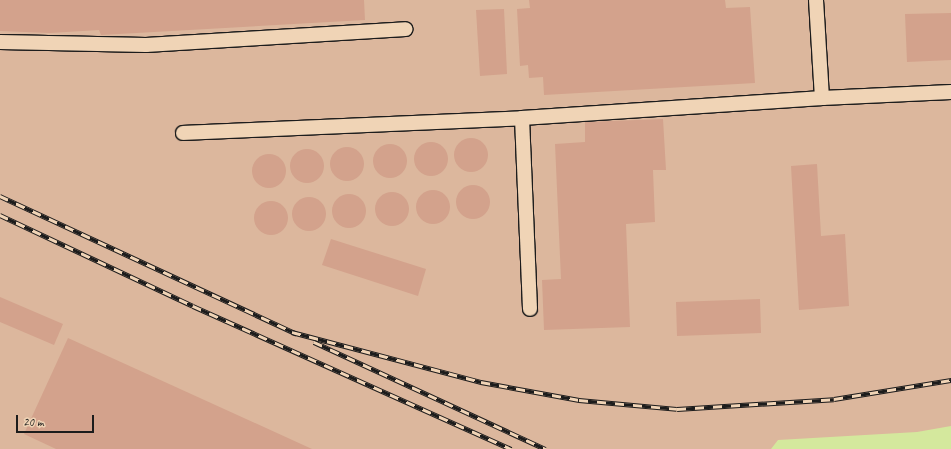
<!DOCTYPE html>
<style>
body{margin:0}
#map{position:relative;width:951px;height:449px;overflow:hidden;background:#ebc8ac;font-family:Caveat,sans-serif}
div>[style]{position:absolute}
[style*='--x']{left:calc(var(--x)*1px);top:calc(var(--y)*1px);width:calc(var(--w)*1px);rotate:calc(var(--a)*1deg)}
.built>*{inset:0;background:#dcb79d}
.green>*{inset:0;background:#d4e89d}
.building>*{inset:0;background:#d3a28c}
.round{border-radius:50%}
.roads{filter:drop-shadow(1px 0 #1c1c1c) drop-shadow(-1px 0 #1c1c1c) drop-shadow(0 1px #1c1c1c) drop-shadow(0 -1px #1c1c1c)}
.lane>*{height:14px;margin:-7px;padding:0 7px;transform-origin:7px;border-radius:7px;background:#f0d4b6}
.rail>*{height:4.5px;margin-top:-2.25px;transform-origin:0;background:repeating-linear-gradient(90deg,#f0d4b6 0 9px,#1c1c1c 0 18px);box-sizing:border-box;border-block:1px solid #1c1c1c}
span{translate:-50% -50%;white-space:nowrap;text-align:center;line-height:1.15;-webkit-text-stroke:3px #f0d4b6;paint-order:stroke}
.scale{position:absolute;left:16px;top:415px;width:78px;height:18px;box-sizing:border-box;border:2px solid #1c1c1c;border-top:0;padding-left:5px;font-size:12px;line-height:14px;white-space:nowrap;color:#1c1c1c;-webkit-text-stroke:3px #f0d4b6;paint-order:stroke}
</style>
<div id="map">
<div class="built">
<div style="clip-path:polygon(0 0,951px 0,951px 449px,0 449px)"></div>
</div>
<div class="green">
<div style="clip-path:polygon(951px 426px,951px 449px,771px 449px,778px 440px,917px 432px)"></div>
</div>
<div class="building">
<div style="clip-path:polygon(0 0,364px 0,365px 20px,101px 35px,99px 30px,50px 33px,0 31px)"></div>
<div style="clip-path:polygon(529px 0,725px 0,726px 8px,750px 7px,755px 83px,544px 95px,543px 77px,529px 78px,528px 65px,520px 66px,517px 9px,530px 8px)"></div>
<div style="clip-path:polygon(504px 9px,507px 74px,480px 76px,476px 10px)"></div>
<div style="clip-path:polygon(951px 13px,951px 60px,907px 62px,905px 14px)"></div>
<div style="clip-path:polygon(663px 119px,666px 170px,653px 170px,655px 222px,626px 224px,630px 327px,544px 330px,542px 280px,561px 279px,555px 144px,585px 142px,585px 122px)"></div>
<div class="round" style="left:454px;top:138px;width:34px;height:34px"></div>
<div class="round" style="left:414px;top:142px;width:34px;height:34px"></div>
<div class="round" style="left:373px;top:144px;width:34px;height:34px"></div>
<div class="round" style="left:330px;top:147px;width:34px;height:34px"></div>
<div class="round" style="left:290px;top:149px;width:34px;height:34px"></div>
<div class="round" style="left:252px;top:154px;width:34px;height:34px"></div>
<div style="clip-path:polygon(817px 164px,821px 236px,845px 234px,849px 306px,799px 310px,791px 166px)"></div>
<div class="round" style="left:456px;top:185px;width:34px;height:34px"></div>
<div class="round" style="left:416px;top:190px;width:34px;height:34px"></div>
<div class="round" style="left:375px;top:192px;width:34px;height:34px"></div>
<div class="round" style="left:332px;top:194px;width:34px;height:34px"></div>
<div class="round" style="left:292px;top:197px;width:34px;height:34px"></div>
<div class="round" style="left:254px;top:201px;width:34px;height:34px"></div>
<div style="clip-path:polygon(331px 239px,426px 269px,418px 296px,322px 265px)"></div>
<div style="clip-path:polygon(0 297px,63px 324px,54px 345px,0 322px)"></div>
<div style="clip-path:polygon(760px 299px,761px 333px,677px 336px,676px 302px)"></div>
<div style="clip-path:polygon(68px 338px,312px 449px,56px 449px,24px 434px)"></div>
</div>
<div class="roads">
<div class="lane">
<div style="--x:0;--y:42;--w:146;--a:1.2"></div>
<div style="--x:146;--y:45;--w:260;--a:-3.5"></div>
<div style="--x:822;--y:98;--w:129;--a:-2.7"></div>
<div style="--x:522;--y:118;--w:301;--a:-3.8"></div>
<div style="--x:822;--y:98;--w:98;--a:-93.5"></div>
<div style="--x:183;--y:133;--w:339;--a:-2.5"></div>
<div style="--x:522;--y:118;--w:191;--a:87.6"></div>
</div>
</div>
<div class="rail">
<div style="--x:0;--y:196;--w:327;--a:24.9"></div>
<div style="--x:0;--y:215;--w:213;--a:25.2"></div>
<div style="--x:193;--y:306;--w:349;--a:24.2"></div>
<div style="--x:292;--y:332;--w:196;--a:14.8"></div>
<div style="--x:481;--y:382;--w:100;--a:10.4"></div>
<div style="--x:579;--y:400;--w:98;--a:5.2"></div>
<div style="--x:677;--y:409;--w:157;--a:-3.6"></div>
<div style="--x:834;--y:399;--w:119;--a:-9.2"></div>
<div style="--x:314;--y:342;--w:255;--a:24.8"></div>
</div>
<div class="scale">20 m</div>
</div>
